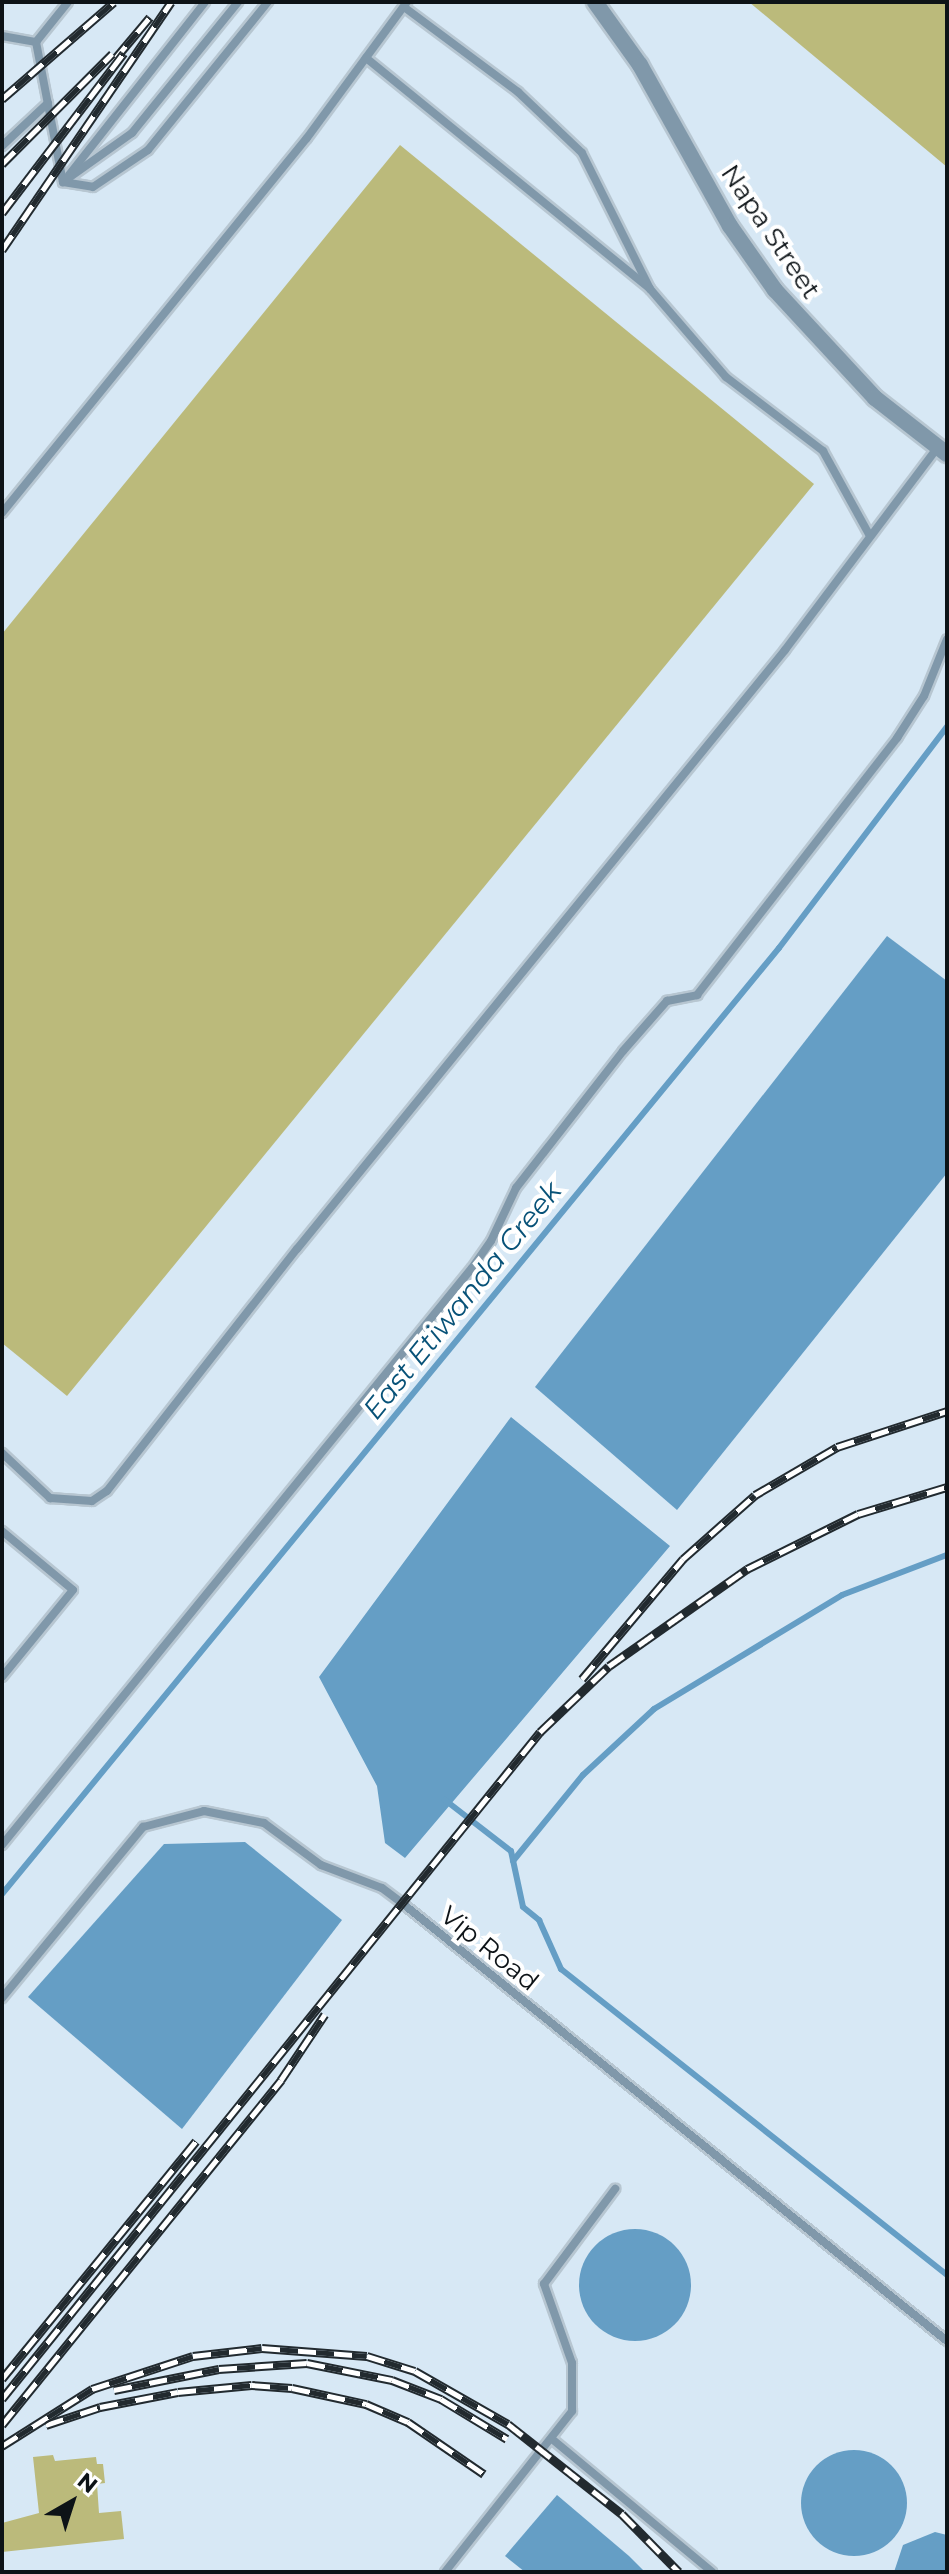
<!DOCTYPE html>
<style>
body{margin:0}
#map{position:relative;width:949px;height:2574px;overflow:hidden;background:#d7e8f5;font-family:Montserrat,sans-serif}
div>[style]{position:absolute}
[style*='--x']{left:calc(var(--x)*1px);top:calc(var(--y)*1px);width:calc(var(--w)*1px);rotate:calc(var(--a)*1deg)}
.water>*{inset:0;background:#659ec5}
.round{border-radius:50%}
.stream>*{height:6px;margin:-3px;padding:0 3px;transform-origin:3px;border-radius:3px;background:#659ec5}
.building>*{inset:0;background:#bbba7b}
.roads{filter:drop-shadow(2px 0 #b7c6d1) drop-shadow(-2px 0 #b7c6d1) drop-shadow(0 2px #b7c6d1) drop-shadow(0 -2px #b7c6d1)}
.service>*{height:8px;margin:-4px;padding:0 4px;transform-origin:4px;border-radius:4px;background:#8098aa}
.minor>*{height:16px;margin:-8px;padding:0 8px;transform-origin:8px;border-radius:8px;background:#8098aa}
.rail>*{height:9px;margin-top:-4.5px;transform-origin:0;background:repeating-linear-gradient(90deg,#fff 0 18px,#222a2f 0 36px);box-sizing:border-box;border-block:2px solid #222a2f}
span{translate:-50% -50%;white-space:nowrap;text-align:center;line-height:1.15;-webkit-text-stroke:8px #fff;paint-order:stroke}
.street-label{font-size:26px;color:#0d1317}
.water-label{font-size:28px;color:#085278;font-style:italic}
.frame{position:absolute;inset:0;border:4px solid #0d1317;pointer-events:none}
.north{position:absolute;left:32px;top:2462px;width:80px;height:80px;-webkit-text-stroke:6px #fff;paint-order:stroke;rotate:39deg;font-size:22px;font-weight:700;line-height:32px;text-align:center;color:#0d1317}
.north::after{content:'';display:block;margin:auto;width:28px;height:36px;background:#0d1317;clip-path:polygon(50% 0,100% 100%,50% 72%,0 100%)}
</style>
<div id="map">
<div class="water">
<div style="clip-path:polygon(887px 936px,947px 981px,947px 1173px,677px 1510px,535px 1387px)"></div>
<div style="clip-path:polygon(511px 1417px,670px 1546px,405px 1858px,385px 1843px,377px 1786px,319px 1677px)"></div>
<div style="clip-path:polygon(245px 1842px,342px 1920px,182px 2129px,28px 1997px,164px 1844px)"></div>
<div class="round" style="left:579px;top:2229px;width:112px;height:112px"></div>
<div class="round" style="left:801px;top:2450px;width:106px;height:106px"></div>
<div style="clip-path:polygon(557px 2495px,629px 2556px,645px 2572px,525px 2572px,505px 2556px)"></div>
<div style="clip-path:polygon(935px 2532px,947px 2535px,947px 2572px,894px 2572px,903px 2545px)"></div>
</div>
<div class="stream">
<div style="--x:445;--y:1800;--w:83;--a:37.7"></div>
<div style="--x:511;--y:1851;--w:57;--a:77.9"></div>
<div style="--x:523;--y:1907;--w:21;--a:39"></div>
<div style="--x:539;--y:1920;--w:54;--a:65.8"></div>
<div style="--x:561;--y:1969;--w:493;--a:38.4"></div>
<div style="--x:513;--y:1861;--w:111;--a:-50.9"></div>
<div style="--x:583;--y:1775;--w:97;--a:-42.9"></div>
<div style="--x:654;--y:1709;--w:220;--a:-31.2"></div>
<div style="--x:842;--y:1595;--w:112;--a:-20.9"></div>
<div style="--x:2;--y:1894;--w:1224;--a:-50.6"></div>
<div style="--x:779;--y:948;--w:278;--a:-52.8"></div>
</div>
<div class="building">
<div style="clip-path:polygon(749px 2px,947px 2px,947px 167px)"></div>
<div style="clip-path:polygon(400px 145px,814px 484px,67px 1396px,2px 1343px,2px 634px)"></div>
<div style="clip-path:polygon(53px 2455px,55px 2461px,96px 2457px,97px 2464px,103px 2464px,105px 2483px,97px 2484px,99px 2513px,121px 2511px,124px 2539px,2px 2552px,2px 2523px,39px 2513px,33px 2457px)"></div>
</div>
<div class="roads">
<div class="service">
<div style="--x:404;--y:7;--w:142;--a:36.7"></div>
<div style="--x:518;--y:92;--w:88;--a:43.6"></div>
<div style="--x:582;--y:153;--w:152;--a:63.4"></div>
<div style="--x:650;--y:289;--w:116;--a:49.2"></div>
<div style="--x:726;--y:377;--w:122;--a:37.3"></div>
<div style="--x:823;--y:451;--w:97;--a:61.1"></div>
<div style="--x:2;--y:36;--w:35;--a:10"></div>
<div style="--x:36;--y:42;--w:51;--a:-51.3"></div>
<div style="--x:36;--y:42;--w:143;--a:79.1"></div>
<div style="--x:63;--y:182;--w:30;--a:9"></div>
<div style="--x:93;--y:187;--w:66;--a:-33.9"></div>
<div style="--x:148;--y:150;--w:191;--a:-51"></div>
<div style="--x:366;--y:58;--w:365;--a:39.1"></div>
<div style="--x:2;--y:146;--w:63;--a:-43.1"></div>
<div style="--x:69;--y:175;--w:220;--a:-51.8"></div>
<div style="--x:63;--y:182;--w:85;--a:-35.4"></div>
<div style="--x:132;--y:133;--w:169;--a:-51"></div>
<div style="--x:2;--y:513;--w:483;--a:-50.9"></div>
<div style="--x:307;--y:138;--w:169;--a:-53.7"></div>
<div style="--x:2;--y:1453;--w:66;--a:43.2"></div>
<div style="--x:50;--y:1498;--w:42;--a:4.1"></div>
<div style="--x:92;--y:1501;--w:18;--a:-34"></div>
<div style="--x:107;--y:1491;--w:308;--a:-51.9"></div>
<div style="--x:297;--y:1249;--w:773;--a:-50.83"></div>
<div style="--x:785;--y:650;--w:253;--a:-53"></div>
<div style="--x:2;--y:1531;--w:92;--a:39.7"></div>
<div style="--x:73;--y:1590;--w:112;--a:129.2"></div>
<div style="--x:2;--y:1845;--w:744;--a:-50.84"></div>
<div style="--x:472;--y:1268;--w:33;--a:-55"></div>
<div style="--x:491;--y:1241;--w:59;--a:-64.7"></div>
<div style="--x:516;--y:1188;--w:174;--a:-52"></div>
<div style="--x:623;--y:1051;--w:67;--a:-48.7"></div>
<div style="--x:667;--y:1001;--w:31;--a:-11"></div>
<div style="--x:697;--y:995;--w:326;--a:-52.1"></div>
<div style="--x:897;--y:738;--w:50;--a:-57.3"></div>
<div style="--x:924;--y:696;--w:61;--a:-68"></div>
<div style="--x:2;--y:1998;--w:222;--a:-50.5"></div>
<div style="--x:143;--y:1827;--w:63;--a:-14.7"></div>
<div style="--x:204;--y:1811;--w:61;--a:11.3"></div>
<div style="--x:264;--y:1823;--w:71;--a:36.4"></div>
<div style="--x:321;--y:1865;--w:65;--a:20.7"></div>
<div style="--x:382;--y:1888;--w:25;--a:37"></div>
<div style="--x:402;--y:1903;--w:699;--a:38.79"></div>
<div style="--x:552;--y:2439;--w:208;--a:39.7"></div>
<div style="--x:445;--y:2572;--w:205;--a:-51.7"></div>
<div style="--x:572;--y:2411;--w:48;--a:-90"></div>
<div style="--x:572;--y:2363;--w:84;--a:-109.5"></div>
<div style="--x:544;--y:2284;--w:119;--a:-53.2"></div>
</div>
<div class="minor">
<div style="--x:595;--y:2;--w:77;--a:54.5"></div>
<div style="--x:640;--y:65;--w:184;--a:60.8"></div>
<div style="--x:730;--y:226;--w:78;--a:54.9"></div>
<div style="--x:775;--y:290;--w:147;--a:47.2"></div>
<div style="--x:875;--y:398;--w:91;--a:37.9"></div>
</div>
</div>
<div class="rail">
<div style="--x:114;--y:60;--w:56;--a:-50.1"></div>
<div style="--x:2;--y:99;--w:148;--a:-40.9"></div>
<div style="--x:2;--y:164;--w:156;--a:-45"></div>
<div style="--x:2;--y:213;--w:201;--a:-52.7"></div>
<div style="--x:2;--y:250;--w:300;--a:-55.7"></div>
<div style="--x:582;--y:1679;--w:157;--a:-49.9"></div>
<div style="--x:683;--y:1559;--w:96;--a:-41.6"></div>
<div style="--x:755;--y:1495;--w:95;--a:-30.3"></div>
<div style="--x:837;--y:1447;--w:116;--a:-18.1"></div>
<div style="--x:2;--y:2379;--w:307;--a:-50.8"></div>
<div style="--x:114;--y:2390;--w:107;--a:-11.3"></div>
<div style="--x:219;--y:2369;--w:88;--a:-3.9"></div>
<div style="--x:307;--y:2363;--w:87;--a:11.3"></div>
<div style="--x:392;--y:2380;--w:53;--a:21.2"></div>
<div style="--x:441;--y:2399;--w:77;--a:31.2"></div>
<div style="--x:2;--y:2399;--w:857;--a:-51.11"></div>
<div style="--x:540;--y:1732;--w:95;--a:-43.7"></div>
<div style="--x:609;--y:1666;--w:169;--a:-35.1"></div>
<div style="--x:747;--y:1569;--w:124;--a:-26.4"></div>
<div style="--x:858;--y:1514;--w:93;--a:-16.9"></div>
<div style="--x:2;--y:2425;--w:444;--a:-51"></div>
<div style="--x:281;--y:2080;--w:79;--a:-56.3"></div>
<div style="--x:46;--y:2425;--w:57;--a:-18.4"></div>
<div style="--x:100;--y:2407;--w:79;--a:-10.9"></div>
<div style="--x:178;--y:2392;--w:74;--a:-5.4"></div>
<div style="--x:252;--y:2385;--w:40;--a:4.3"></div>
<div style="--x:292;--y:2388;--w:76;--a:12.2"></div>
<div style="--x:366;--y:2404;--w:46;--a:23.2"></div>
<div style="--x:408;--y:2422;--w:92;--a:34.4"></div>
<div style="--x:2;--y:2446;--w:107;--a:-32.3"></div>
<div style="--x:92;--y:2389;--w:106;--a:-18.1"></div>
<div style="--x:193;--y:2356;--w:69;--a:-6.6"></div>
<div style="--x:262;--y:2348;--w:105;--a:4.4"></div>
<div style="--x:367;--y:2356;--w:50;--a:17.4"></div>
<div style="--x:415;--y:2371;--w:107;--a:29.7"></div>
<div style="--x:508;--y:2424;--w:145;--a:38.3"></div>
<div style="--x:622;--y:2514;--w:81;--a:45.5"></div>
</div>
<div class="street-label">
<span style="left:770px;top:232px;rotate:56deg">Napa Street</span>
<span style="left:489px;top:1949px;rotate:39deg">Vip Road</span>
</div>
<div class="water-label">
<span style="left:462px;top:1300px;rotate:-51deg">East Etiwanda Creek</span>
</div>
<div class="frame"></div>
<div class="north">N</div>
</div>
